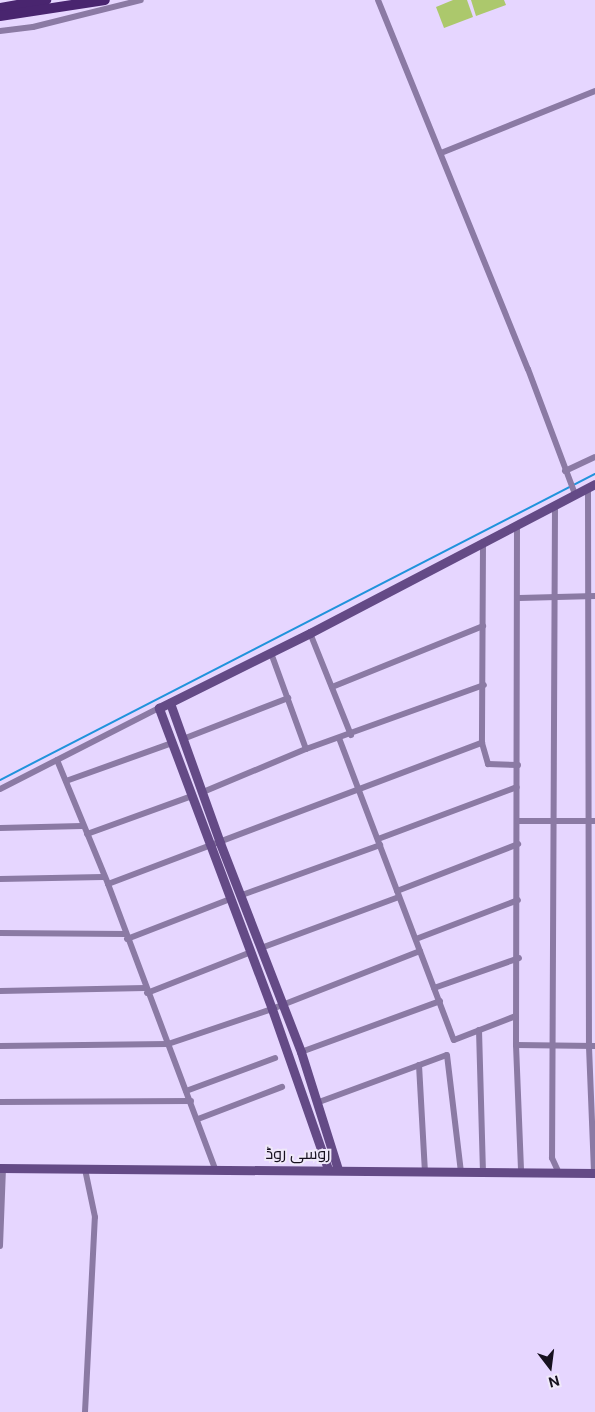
<!DOCTYPE html>
<meta charset="utf-8">
<style>
body{margin:0}
#map{position:relative;width:595px;height:1412px;overflow:hidden;background:#e6d6ff;font-family:"Public Sans",Cairo,sans-serif}
div>[style]{position:absolute}
[style*='--x']{left:calc(var(--x)*1px);top:calc(var(--y)*1px);width:calc(var(--w)*1px);rotate:calc(var(--a)*1deg)}
.green>*{inset:0;background:#acc86c}
.stream>*{height:2px;margin:-1px;padding:0 1px;transform-origin:1px;border-radius:1px;background:#2093dc}
.street>*{height:6px;margin:-3px;padding:0 3px;transform-origin:3px;border-radius:3px;background:#8b7aa4}
.secondary>*{height:9px;margin:-4.5px;padding:0 4.5px;transform-origin:4.5px;border-radius:4.5px;background:#644a86}
.primary>*{height:10px;margin:-5px;padding:0 5px;transform-origin:5px;border-radius:5px;background:#49256f}
span{translate:-50% -50%;white-space:nowrap;text-align:center;line-height:1.15;-webkit-text-stroke:4px #efe8f9;paint-order:stroke}
.street-label{font-size:16px;color:#17111f}
.north{position:absolute;left:525px;top:1342px;width:50px;height:50px;-webkit-text-stroke:4px #efe8f9;paint-order:stroke;rotate:165deg;font-size:14px;font-weight:700;line-height:20px;text-align:center;color:#17111f}
.north::after{content:'';display:block;margin:auto;width:18px;height:22px;background:#17111f;clip-path:polygon(50% 0,100% 100%,50% 72%,0 100%)}
</style>
<div id="map">
<div class="green">
<div style="clip-path:polygon(453px 0,467px 0,473px 17px,444px 28px,436px 7px)"></div>
<div style="clip-path:polygon(471px 0,504px 0,506px 5px,476px 16px)"></div>
</div>
<div class="stream">
<div style="--x:0;--y:780;--w:669;--a:-27.22"></div>
</div>
<div class="street">
<div style="--x:378;--y:0;--w:398;--a:67.9"></div>
<div style="--x:528;--y:369;--w:134;--a:69.4"></div>
<div style="--x:0;--y:31;--w:33;--a:-7"></div>
<div style="--x:33;--y:27;--w:111;--a:-14"></div>
<div style="--x:441;--y:153;--w:166;--a:-21.9"></div>
<div style="--x:565;--y:471;--w:33;--a:-25"></div>
<div style="--x:588;--y:488;--w:559;--a:89.9"></div>
<div style="--x:589;--y:1047;--w:126;--a:87.7"></div>
<div style="--x:555;--y:506;--w:652;--a:90.26"></div>
<div style="--x:552;--y:1158;--w:17;--a:65"></div>
<div style="--x:517;--y:525;--w:520;--a:90.11"></div>
<div style="--x:516;--y:1045;--w:127;--a:87.7"></div>
<div style="--x:483;--y:542;--w:201;--a:90.3"></div>
<div style="--x:482;--y:743;--w:22;--a:74"></div>
<div style="--x:488;--y:764;--w:30;--a:2"></div>
<div style="--x:519;--y:598;--w:76;--a:-1.5"></div>
<div style="--x:310;--y:633;--w:110;--a:68.1"></div>
<div style="--x:271;--y:653;--w:102;--a:70"></div>
<div style="--x:332;--y:687;--w:163;--a:-22"></div>
<div style="--x:339;--y:738;--w:323;--a:69.2"></div>
<div style="--x:454;--y:1040;--w:66;--a:-21.2"></div>
<div style="--x:183;--y:739;--w:113;--a:-21.3"></div>
<div style="--x:57;--y:760;--w:134;--a:67.6"></div>
<div style="--x:108;--y:884;--w:304;--a:69.4"></div>
<div style="--x:66;--y:781;--w:113;--a:-19.7"></div>
<div style="--x:0;--y:789;--w:178;--a:-27"></div>
<div style="--x:203;--y:792;--w:112;--a:-22.7"></div>
<div style="--x:306;--y:749;--w:189;--a:-19.8"></div>
<div style="--x:518;--y:821;--w:77;--a:0"></div>
<div style="--x:0;--y:828;--w:82;--a:-1.4"></div>
<div style="--x:87;--y:834;--w:112;--a:-19.9"></div>
<div style="--x:378;--y:839;--w:148;--a:-20.5"></div>
<div style="--x:0;--y:879;--w:103;--a:-1.1"></div>
<div style="--x:108;--y:884;--w:400;--a:-20.7"></div>
<div style="--x:397;--y:891;--w:130;--a:-21.2"></div>
<div style="--x:242;--y:895;--w:147;--a:-19.9"></div>
<div style="--x:0;--y:933;--w:126;--a:0.5"></div>
<div style="--x:127;--y:939;--w:110;--a:-21.2"></div>
<div style="--x:416;--y:939;--w:109;--a:-20.9"></div>
<div style="--x:261;--y:948;--w:147;--a:-20.3"></div>
<div style="--x:434;--y:988;--w:90;--a:-19.4"></div>
<div style="--x:0;--y:991;--w:145;--a:-1.2"></div>
<div style="--x:147;--y:993;--w:112;--a:-21.5"></div>
<div style="--x:479;--y:1030;--w:141;--a:88.4"></div>
<div style="--x:516;--y:1045;--w:79;--a:0.7"></div>
<div style="--x:0;--y:1046;--w:168;--a:-0.7"></div>
<div style="--x:168;--y:1044;--w:110;--a:-18.6"></div>
<div style="--x:272;--y:1009;--w:159;--a:-21.4"></div>
<div style="--x:301;--y:1052;--w:148;--a:-20.1"></div>
<div style="--x:419;--y:1065;--w:106;--a:86.8"></div>
<div style="--x:186;--y:1091;--w:95;--a:-20.3"></div>
<div style="--x:0;--y:1102;--w:191;--a:-0.3"></div>
<div style="--x:319;--y:1102;--w:136;--a:-20.2"></div>
<div style="--x:447;--y:1055;--w:118;--a:83.2"></div>
<div style="--x:198;--y:1119;--w:90;--a:-20.9"></div>
<div style="--x:0;--y:1246;--w:78;--a:-87.8"></div>
<div style="--x:85;--y:1412;--w:195;--a:-87.1"></div>
<div style="--x:95;--y:1217;--w:49;--a:-101.8"></div>
</div>
<div class="secondary">
<div style="--x:170;--y:703;--w:149;--a:70.3"></div>
<div style="--x:220;--y:843;--w:224;--a:68.8"></div>
<div style="--x:301;--y:1052;--w:123;--a:72.5"></div>
<div style="--x:0;--y:1168;--w:595;--a:0.48"></div>
<div style="--x:328;--y:1169;--w:170;--a:-109.3"></div>
<div style="--x:272;--y:1009;--w:322;--a:-110.6"></div>
<div style="--x:159;--y:708;--w:169;--a:-26.4"></div>
<div style="--x:310;--y:633;--w:322;--a:-27.6"></div>
</div>
<div class="primary">
<div style="--x:0;--y:8;--w:47;--a:-9.9"></div>
<div style="--x:0;--y:16;--w:106;--a:-8.7"></div>
</div>
<div class="street-label">
<span style="left:298px;top:1154px">روسی روڈ</span>
</div>
<div class="north">N</div>
</div>
